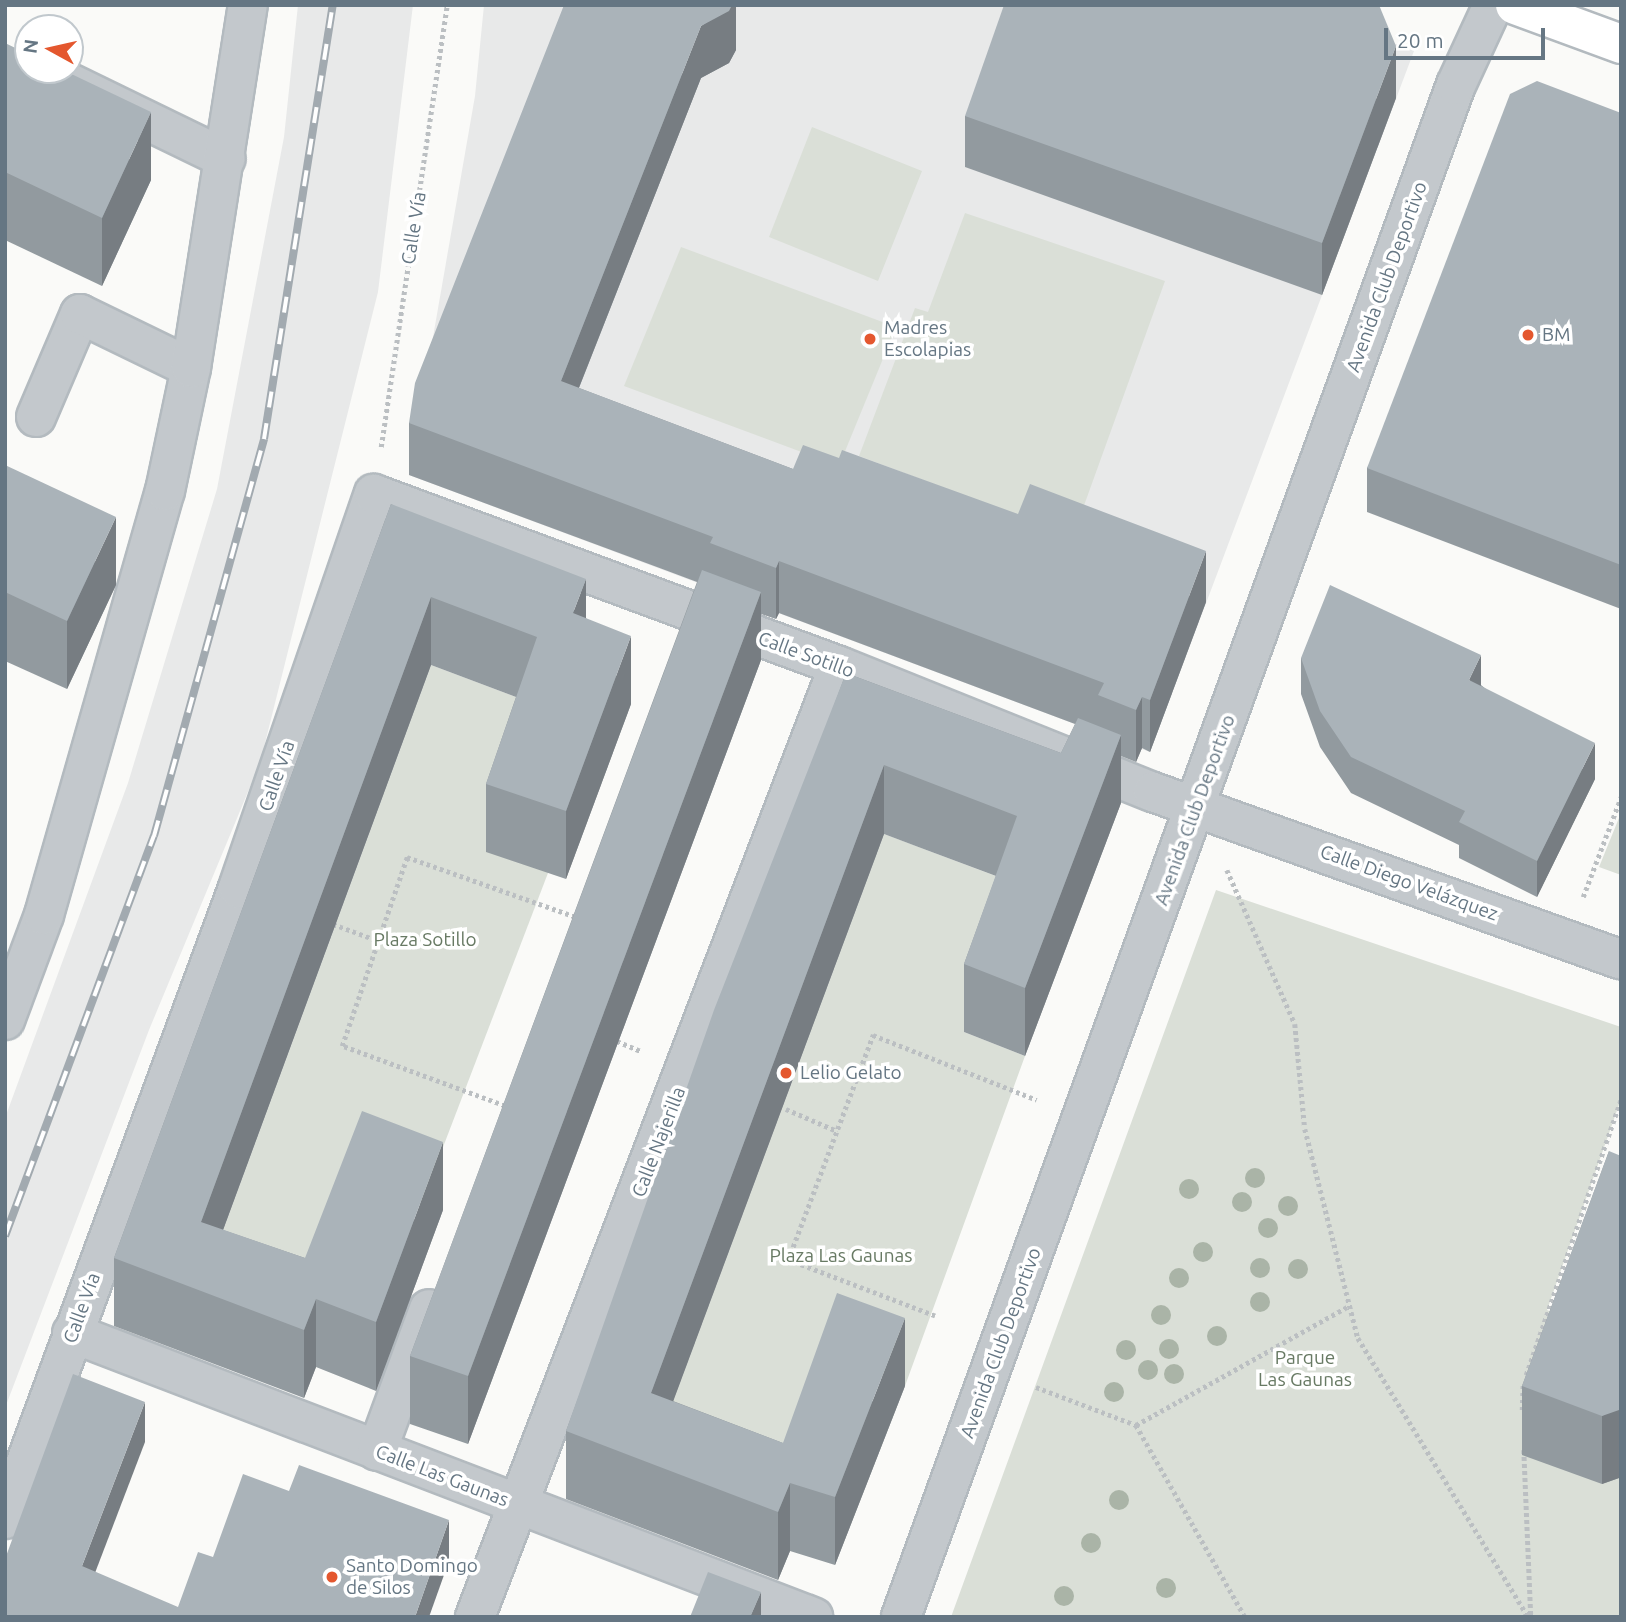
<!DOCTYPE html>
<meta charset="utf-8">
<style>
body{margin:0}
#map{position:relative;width:1626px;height:1622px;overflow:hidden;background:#fafaf8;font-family:Ubuntu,sans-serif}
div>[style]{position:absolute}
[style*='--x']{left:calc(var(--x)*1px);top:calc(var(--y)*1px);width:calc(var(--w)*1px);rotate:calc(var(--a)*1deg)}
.built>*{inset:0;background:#e8e9e9}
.green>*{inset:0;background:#dadfd7}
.path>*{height:4.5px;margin-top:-2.25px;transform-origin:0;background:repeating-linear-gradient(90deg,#bbbfc2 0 3.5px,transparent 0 7px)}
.roads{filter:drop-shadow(2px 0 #b3babf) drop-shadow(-2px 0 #b3babf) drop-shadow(0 2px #b3babf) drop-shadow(0 -2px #b3babf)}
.street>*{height:38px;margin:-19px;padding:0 19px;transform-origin:19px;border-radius:19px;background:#c3c8cc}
.secondary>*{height:38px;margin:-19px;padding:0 19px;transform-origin:19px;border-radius:19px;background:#fff}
.rail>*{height:8px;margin-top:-4px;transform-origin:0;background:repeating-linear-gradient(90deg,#fff 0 16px,#a2aab0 0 32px);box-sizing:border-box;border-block:2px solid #a2aab0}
.trees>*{width:20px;height:20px;margin:-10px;border-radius:50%;background:#aab4a7}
.wall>*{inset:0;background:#929a9f}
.shaded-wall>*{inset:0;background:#777d82}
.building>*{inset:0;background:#aab3b9}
.dots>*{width:19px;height:19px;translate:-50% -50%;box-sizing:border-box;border:4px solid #fff;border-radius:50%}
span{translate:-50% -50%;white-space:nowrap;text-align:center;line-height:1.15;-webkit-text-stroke:7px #fff;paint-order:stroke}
.street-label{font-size:19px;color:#657683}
.poi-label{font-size:19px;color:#657683}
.left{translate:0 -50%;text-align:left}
.park-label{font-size:19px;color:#687a64}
.frame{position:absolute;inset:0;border:7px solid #657683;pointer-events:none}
.north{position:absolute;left:14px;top:14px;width:70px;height:70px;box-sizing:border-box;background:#fff;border:2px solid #c1c8cd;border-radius:50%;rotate:278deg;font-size:19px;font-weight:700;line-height:28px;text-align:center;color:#657683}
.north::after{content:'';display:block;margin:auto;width:24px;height:32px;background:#e4572e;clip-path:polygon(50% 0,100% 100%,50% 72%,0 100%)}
.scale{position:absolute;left:1384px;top:28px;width:161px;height:32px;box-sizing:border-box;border:4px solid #657683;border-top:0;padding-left:9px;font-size:21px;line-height:24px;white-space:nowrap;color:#657683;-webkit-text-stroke:5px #fff;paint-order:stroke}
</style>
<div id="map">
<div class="built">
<div style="clip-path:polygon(298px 5px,413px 5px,378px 292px,260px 763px,149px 1030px,5px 1408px,5px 1118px,128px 783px,217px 489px,284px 137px)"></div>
<div style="clip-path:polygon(484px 5px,1293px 5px,1414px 51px,1150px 752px,409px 475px,475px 96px)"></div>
</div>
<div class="green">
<div style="clip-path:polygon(812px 127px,922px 171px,878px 281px,769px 237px)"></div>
<div style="clip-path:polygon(965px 213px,1165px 281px,1073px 536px,859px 456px,915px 308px,928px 312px)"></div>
<div style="clip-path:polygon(681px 247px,896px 327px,839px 466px,624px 386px)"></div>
<div style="clip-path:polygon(431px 665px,537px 705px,548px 873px,422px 1202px,305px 1326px,201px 1290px)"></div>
<div style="clip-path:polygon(1621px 813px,1621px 875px,1599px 867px)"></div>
<div style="clip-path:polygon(884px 834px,1017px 884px,964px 1032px,1025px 1056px,905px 1386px,837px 1361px,786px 1502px,654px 1452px)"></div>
<div style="clip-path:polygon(1216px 890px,1621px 1027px,1621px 1099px,1547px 1310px,1621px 1343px,1621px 1617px,951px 1617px)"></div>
</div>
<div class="path">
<div style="--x:381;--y:447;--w:447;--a:-81.5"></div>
<div style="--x:1227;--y:870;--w:168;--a:66.2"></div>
<div style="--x:1295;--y:1024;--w:105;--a:84.6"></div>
<div style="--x:1305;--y:1129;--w:216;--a:75.8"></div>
<div style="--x:1358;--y:1338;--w:327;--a:58.6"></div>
<div style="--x:1583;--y:897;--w:107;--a:-69.2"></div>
<div style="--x:333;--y:924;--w:49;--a:20.3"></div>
<div style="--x:617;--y:1041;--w:26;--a:23"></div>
<div style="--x:505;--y:1106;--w:174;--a:-159.8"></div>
<div style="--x:342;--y:1046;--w:200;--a:-71"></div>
<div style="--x:407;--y:857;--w:177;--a:19.5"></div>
<div style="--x:786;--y:1109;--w:56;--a:23.3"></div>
<div style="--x:935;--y:1316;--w:157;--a:-159.1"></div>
<div style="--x:788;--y:1260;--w:241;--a:-69.3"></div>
<div style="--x:873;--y:1035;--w:176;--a:21.6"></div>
<div style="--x:1526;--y:1375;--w:292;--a:-71"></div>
<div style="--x:1036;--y:1387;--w:107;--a:20.8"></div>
<div style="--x:1136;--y:1425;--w:221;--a:60.4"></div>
<div style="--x:1522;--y:1410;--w:26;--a:-88"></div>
<div style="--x:1136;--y:1425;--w:244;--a:-29.2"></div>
<div style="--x:1524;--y:1450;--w:167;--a:87.6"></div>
</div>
<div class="roads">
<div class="street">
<div style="--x:43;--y:70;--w:203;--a:25.9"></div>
<div style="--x:36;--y:417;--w:112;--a:-66.9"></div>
<div style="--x:80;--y:314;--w:123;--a:25.9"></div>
<div style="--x:5;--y:1020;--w:112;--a:-69.6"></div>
<div style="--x:44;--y:915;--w:441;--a:-74.1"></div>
<div style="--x:165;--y:491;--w:126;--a:-78.1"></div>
<div style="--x:191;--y:368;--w:367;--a:-81.1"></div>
<div style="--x:72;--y:1333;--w:794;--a:20.97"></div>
<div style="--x:377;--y:1451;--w:151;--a:-69.9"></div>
<div style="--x:5;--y:1519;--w:673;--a:-69.73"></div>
<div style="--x:238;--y:888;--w:417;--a:-71"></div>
<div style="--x:374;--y:494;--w:496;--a:20.3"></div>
<div style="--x:839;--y:666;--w:338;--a:21.9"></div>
<div style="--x:1153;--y:792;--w:497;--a:19.7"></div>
<div style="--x:475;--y:1617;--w:1018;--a:-69.06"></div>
<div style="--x:901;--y:1617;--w:1629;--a:-70.09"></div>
<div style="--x:1456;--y:85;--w:88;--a:-65.2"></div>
</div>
<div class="secondary">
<div style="--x:1515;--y:5;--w:113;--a:20.2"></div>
</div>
</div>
<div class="rail">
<div style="--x:5;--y:1236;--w:427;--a:-69.6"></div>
<div style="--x:154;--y:836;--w:412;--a:-74.5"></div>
<div style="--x:264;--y:439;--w:439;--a:-81"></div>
</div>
<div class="trees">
<div style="left:1255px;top:1178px"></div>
<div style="left:1189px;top:1189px"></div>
<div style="left:1242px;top:1202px"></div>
<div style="left:1288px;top:1206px"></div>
<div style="left:1268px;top:1228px"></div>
<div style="left:1203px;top:1252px"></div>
<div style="left:1260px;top:1268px"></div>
<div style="left:1298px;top:1269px"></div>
<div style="left:1179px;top:1278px"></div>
<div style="left:1260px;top:1302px"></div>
<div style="left:1161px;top:1315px"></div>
<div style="left:1217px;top:1336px"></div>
<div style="left:1169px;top:1349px"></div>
<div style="left:1126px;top:1350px"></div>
<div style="left:1148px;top:1370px"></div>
<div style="left:1174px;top:1374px"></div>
<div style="left:1114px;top:1392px"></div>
<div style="left:1119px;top:1500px"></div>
<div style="left:1091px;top:1543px"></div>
<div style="left:1166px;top:1588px"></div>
<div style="left:1064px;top:1596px"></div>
</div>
<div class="wall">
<div style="clip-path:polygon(736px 5px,736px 50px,729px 63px,701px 78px,579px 388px,793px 469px,1206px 602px,1150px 752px,1142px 748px,1136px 762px,1121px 756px,1121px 803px,1025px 1056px,964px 1032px,964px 964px,996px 876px,884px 834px,673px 1401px,783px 1443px,905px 1386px,835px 1565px,790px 1551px,778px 1580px,566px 1499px,566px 1431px,846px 673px,1061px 753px,1075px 724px,779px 613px,776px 619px,761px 614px,761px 660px,468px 1444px,410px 1424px,410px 1356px,697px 582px,409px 475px,409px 423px)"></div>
<div style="clip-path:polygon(5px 43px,151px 180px,102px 286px,5px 240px)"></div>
<div style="clip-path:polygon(1396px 98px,1322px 295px,965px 167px,965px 116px)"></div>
<div style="clip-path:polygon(1621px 113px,1621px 609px,1367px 512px,1367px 468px)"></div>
<div style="clip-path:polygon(5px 465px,116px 585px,67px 689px,5px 661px)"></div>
<div style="clip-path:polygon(391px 504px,586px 618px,631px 704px,566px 879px,486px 852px,486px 784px,516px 697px,431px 665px,223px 1230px,305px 1258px,443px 1210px,376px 1391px,316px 1367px,304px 1398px,114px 1326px,114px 1258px)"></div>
<div style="clip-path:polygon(1301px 658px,1481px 685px,1595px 779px,1537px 897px,1459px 858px,1459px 845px,1351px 793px,1320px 747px,1301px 694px)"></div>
<div style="clip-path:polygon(1609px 1151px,1619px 1478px,1602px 1484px,1522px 1455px,1522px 1386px)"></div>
</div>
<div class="shaded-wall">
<div style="clip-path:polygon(732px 5px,736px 5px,736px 50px,729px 63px,701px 78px,561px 433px,561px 381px,701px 26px)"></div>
<div style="clip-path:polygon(1396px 46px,1396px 98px,1322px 295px,1322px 243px)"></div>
<div style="clip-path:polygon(151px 112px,151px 180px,102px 286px,102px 218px)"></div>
<div style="clip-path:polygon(116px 517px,116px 585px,67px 689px,67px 621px)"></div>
<div style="clip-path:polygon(1206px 551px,1206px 602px,1150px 752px,1150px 700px)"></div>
<div style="clip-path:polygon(779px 561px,779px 613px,776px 619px,776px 568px)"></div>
<div style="clip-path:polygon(586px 579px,586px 648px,573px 613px)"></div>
<div style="clip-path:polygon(761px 592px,761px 660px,468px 1444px,468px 1376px)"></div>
<div style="clip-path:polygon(431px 597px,431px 665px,201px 1290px,201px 1222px)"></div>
<div style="clip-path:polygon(631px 636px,631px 704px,566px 879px,566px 811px)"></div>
<div style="clip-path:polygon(1481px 655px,1481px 692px,1469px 680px)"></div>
<div style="clip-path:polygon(1142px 697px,1142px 748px,1136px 762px,1136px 710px)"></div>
<div style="clip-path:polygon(1121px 735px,1121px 803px,1025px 1056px,1025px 988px)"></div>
<div style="clip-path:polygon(1595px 743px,1595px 779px,1537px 897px,1537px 861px)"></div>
<div style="clip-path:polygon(884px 765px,884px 834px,651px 1461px,651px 1393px)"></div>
<div style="clip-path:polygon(443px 1142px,443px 1210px,376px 1391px,376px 1322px)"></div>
<div style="clip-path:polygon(316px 1299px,316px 1367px,304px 1398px,304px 1330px)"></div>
<div style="clip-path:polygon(905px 1318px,905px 1386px,835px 1565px,835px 1497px)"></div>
<div style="clip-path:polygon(145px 1402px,145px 1442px,82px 1607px,82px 1566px)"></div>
<div style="clip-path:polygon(1621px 1405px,1621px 1473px,1619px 1478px,1602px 1484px,1602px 1416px)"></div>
<div style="clip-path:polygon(790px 1483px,790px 1551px,778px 1580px,778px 1512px)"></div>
<div style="clip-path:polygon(449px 1520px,449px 1561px,429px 1617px,415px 1617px)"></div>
<div style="clip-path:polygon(761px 1592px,761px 1617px,751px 1617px,751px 1615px)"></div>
</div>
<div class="building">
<div style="clip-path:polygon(564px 5px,732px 5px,729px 11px,701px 26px,561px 381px,793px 469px,803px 445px,839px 458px,842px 450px,1018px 514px,1030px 484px,1206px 551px,1150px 700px,1142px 697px,1136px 710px,1098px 695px,1104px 683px,779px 561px,776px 568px,710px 543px,713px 537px,409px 423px,415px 383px)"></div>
<div style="clip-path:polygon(1004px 5px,1379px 5px,1396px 46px,1322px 243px,965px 116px)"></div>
<div style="clip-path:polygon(5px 43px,28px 54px,28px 70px,63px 70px,151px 112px,102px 218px,5px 172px)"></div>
<div style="clip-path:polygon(1537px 81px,1621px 113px,1621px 565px,1367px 468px,1510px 94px)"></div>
<div style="clip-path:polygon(5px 465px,116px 517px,67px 621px,5px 592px)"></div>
<div style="clip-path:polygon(391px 504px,586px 579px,573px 613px,631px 636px,566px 811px,486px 784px,537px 637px,431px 597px,201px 1222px,305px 1258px,362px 1111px,443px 1142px,376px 1322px,316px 1299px,304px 1330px,114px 1258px)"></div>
<div style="clip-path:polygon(702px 570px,761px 592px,468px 1376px,410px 1356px)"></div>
<div style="clip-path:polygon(1330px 585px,1481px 655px,1469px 680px,1595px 743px,1537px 861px,1459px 822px,1465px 811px,1351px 757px,1320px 711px,1301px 658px)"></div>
<div style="clip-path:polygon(846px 673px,1061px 753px,1078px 718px,1121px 735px,1025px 988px,964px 964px,1017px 816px,884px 765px,651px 1393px,783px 1443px,837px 1293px,905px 1318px,835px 1497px,790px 1483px,778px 1512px,566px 1431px,714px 1010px)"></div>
<div style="clip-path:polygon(1609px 1151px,1621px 1156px,1621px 1405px,1619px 1410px,1602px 1416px,1522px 1386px)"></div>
<div style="clip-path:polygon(73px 1374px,145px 1402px,82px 1566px,178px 1607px,198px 1552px,213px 1557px,243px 1474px,289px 1491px,299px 1465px,449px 1520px,415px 1617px,5px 1617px,5px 1559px)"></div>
<div style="clip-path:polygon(708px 1572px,761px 1592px,751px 1615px,755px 1617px,690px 1617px)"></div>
</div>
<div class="dots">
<div style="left:1528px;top:335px;background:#e4572e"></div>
<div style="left:870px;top:339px;background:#e4572e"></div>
<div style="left:786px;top:1073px;background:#e4572e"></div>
<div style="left:332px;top:1577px;background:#e4572e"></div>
</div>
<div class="street-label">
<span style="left:414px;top:228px;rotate:-81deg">Calle Vía</span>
<span style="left:1387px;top:277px;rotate:-70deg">Avenida Club Deportivo</span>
<span style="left:806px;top:655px;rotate:20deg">Calle Sotillo</span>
<span style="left:277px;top:776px;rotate:-71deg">Calle Vía</span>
<span style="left:1195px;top:810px;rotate:-70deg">Avenida Club Deportivo</span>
<span style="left:1409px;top:883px;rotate:20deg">Calle Diego Velázquez</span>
<span style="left:659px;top:1142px;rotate:-69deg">Calle Najerilla</span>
<span style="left:82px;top:1308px;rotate:-70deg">Calle Vía</span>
<span style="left:1001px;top:1343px;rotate:-70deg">Avenida Club Deportivo</span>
<span style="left:442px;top:1476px;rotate:21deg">Calle Las Gaunas</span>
</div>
<div class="poi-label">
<span class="left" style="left:884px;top:339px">Madres<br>Escolapias</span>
<span class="left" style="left:1542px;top:335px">BM</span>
<span class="left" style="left:800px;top:1073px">Lelio Gelato</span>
<span class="left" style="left:346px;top:1577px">Santo Domingo<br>de Silos</span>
</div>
<div class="park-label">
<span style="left:425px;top:940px">Plaza Sotillo</span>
<span style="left:841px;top:1256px">Plaza Las Gaunas</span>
<span style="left:1305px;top:1369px">Parque<br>Las Gaunas</span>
</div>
<div class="frame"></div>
<div class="north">N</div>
<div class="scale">20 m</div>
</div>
